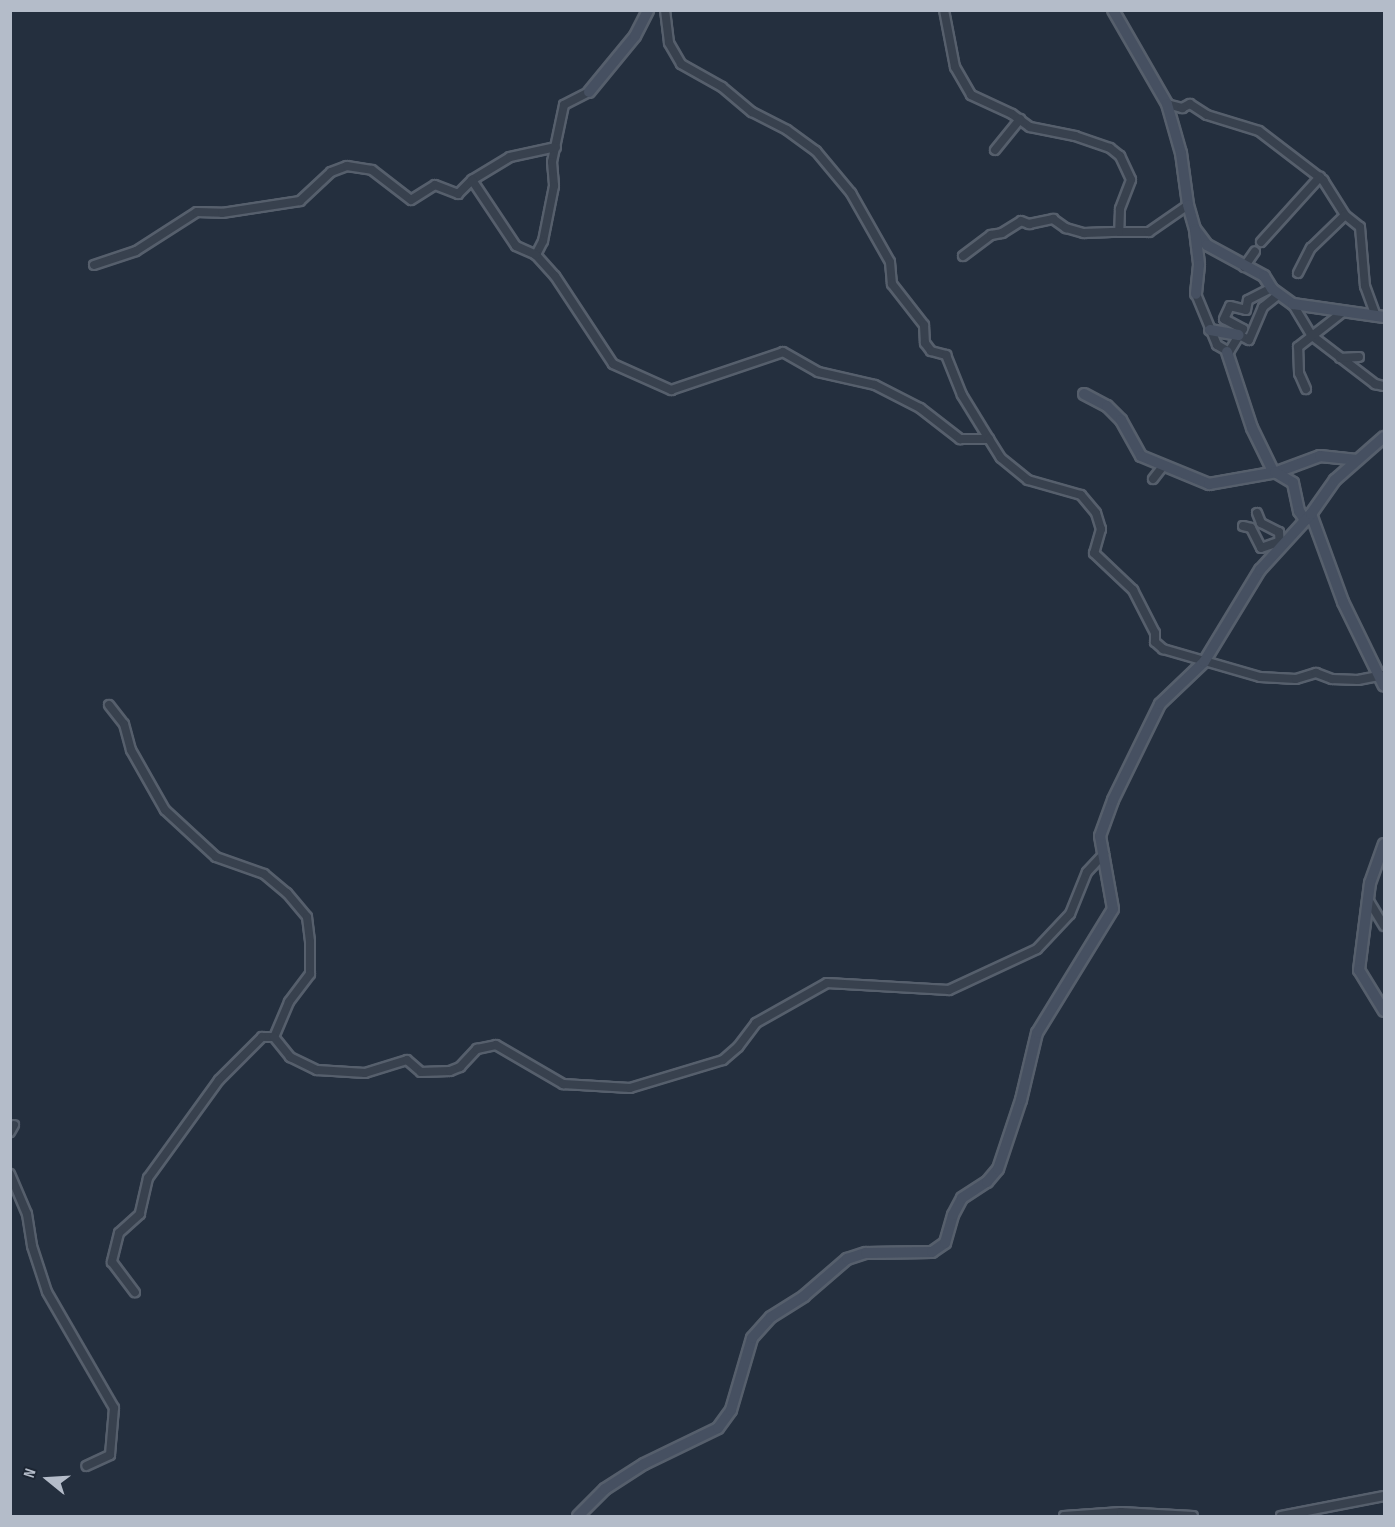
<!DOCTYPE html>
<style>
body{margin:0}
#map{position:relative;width:1395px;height:1527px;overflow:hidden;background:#242f3e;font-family:"Sofia Sans Condensed",sans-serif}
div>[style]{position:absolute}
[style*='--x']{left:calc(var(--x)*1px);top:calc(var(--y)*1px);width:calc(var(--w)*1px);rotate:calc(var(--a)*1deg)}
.roads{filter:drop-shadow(2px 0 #565f6c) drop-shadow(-2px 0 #565f6c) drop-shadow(0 2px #565f6c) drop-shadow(0 -2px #565f6c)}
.street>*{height:8px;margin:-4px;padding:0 4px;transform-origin:4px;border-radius:4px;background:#38414e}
.secondary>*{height:10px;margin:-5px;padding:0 5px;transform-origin:5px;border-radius:5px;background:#465061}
span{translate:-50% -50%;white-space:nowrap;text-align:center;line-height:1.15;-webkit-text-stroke:6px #1d2633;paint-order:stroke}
.frame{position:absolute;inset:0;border:12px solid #b4bcc9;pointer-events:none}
.north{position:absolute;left:18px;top:1449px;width:60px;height:60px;-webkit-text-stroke:4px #1d2633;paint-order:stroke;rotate:288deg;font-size:16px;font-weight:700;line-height:24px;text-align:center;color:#b4bcc9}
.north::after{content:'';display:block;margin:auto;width:21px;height:27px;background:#b4bcc9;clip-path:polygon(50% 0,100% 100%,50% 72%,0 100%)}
</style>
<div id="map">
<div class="roads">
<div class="street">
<div style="--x:665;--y:10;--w:33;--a:83"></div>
<div style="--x:669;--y:43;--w:24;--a:60"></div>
<div style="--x:681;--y:64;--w:47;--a:29.3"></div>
<div style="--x:722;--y:87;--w:39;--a:40"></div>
<div style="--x:752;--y:112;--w:39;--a:27"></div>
<div style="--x:787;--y:130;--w:36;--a:36"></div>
<div style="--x:816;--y:151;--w:55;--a:50.2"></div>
<div style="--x:851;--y:193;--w:79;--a:60.5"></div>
<div style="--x:890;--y:262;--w:22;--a:85"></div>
<div style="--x:892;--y:284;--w:52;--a:52"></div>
<div style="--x:924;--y:325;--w:18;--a:87"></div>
<div style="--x:925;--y:343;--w:10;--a:53"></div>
<div style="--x:931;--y:351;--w:16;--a:15"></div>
<div style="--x:946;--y:355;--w:43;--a:68.2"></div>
<div style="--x:962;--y:395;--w:52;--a:58.5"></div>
<div style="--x:944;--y:10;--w:58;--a:79.1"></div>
<div style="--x:955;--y:67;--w:32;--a:60"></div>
<div style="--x:971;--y:95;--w:45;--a:24.9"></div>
<div style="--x:1012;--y:114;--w:22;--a:36"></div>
<div style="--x:1030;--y:127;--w:46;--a:11.3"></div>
<div style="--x:1075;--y:136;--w:37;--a:19"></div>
<div style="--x:1110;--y:148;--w:13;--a:39"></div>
<div style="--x:1120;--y:156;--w:26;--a:65"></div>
<div style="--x:1131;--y:180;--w:31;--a:111"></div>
<div style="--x:1120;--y:209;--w:23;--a:92"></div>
<div style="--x:1119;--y:232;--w:30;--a:0"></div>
<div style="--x:1149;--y:232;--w:47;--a:-34.7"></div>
<div style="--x:589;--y:92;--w:28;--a:153"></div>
<div style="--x:564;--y:105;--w:58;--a:101.9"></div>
<div style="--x:552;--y:162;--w:24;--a:85"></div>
<div style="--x:554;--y:186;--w:56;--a:101.3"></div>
<div style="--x:543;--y:241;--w:16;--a:117"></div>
<div style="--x:536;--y:255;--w:28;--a:48"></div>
<div style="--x:555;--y:276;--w:105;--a:56.6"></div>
<div style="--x:613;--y:364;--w:64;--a:24.1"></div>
<div style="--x:671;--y:390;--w:118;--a:-18.7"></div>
<div style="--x:783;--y:352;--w:40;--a:29.7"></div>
<div style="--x:818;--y:372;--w:58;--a:12.8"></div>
<div style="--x:875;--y:385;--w:51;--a:27.1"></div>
<div style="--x:920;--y:408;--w:51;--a:37.8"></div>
<div style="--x:960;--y:439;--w:29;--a:0"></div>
<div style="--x:989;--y:439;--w:22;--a:58"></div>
<div style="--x:1001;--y:458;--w:35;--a:39"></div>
<div style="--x:1028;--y:480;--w:55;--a:15.8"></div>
<div style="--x:1081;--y:495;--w:23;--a:50"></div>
<div style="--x:1096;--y:513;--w:17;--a:73"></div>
<div style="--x:1101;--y:529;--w:25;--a:106"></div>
<div style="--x:1094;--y:553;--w:54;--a:43.5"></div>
<div style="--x:1133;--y:590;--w:48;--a:62.9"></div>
<div style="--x:1155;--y:633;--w:9;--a:90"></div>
<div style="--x:1155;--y:642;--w:11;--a:41"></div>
<div style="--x:1163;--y:649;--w:101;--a:16.1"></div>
<div style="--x:1260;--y:677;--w:36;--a:3"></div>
<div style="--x:1296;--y:679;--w:21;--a:-17"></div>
<div style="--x:1316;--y:673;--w:17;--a:21"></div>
<div style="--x:1332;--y:679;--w:26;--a:2"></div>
<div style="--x:1358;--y:680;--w:26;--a:-11"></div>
<div style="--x:1167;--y:104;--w:16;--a:15"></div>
<div style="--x:1182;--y:108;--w:9;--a:-27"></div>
<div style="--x:1190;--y:104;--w:20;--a:33"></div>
<div style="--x:1207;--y:115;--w:54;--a:17.1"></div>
<div style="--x:1259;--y:131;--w:81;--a:37.4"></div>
<div style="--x:1323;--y:180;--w:41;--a:57.8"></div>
<div style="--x:1345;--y:215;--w:19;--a:39"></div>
<div style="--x:1360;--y:227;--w:59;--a:85.2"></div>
<div style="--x:1365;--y:286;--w:32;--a:70"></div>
<div style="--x:995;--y:150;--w:40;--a:-51"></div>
<div style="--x:472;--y:180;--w:44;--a:-31.2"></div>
<div style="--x:510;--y:157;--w:47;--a:-12.3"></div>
<div style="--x:1261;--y:242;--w:88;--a:-47.8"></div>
<div style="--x:963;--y:256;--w:35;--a:-37"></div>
<div style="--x:991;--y:235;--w:11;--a:-10"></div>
<div style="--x:1002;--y:233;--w:22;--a:-32"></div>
<div style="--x:1021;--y:221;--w:9;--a:21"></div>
<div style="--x:1029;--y:224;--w:25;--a:-12"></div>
<div style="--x:1053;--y:219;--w:16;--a:35"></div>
<div style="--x:1066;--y:228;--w:19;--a:16"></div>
<div style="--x:1084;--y:233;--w:35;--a:-2"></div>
<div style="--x:94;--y:265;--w:44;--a:-18.4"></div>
<div style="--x:136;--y:251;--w:72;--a:-32.6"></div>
<div style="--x:197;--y:212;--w:25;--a:2"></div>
<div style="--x:222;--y:213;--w:79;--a:-8.7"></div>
<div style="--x:300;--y:201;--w:42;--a:-43.1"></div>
<div style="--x:331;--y:172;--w:17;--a:-21"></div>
<div style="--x:347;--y:166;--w:25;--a:9"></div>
<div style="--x:372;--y:170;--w:49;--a:37.6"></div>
<div style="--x:411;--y:200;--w:28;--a:-32"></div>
<div style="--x:435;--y:185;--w:25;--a:21"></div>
<div style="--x:458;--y:194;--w:20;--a:-45"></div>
<div style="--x:472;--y:180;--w:79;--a:56.3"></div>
<div style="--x:516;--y:246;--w:22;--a:24"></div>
<div style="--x:1244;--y:267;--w:19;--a:-55"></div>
<div style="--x:1298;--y:273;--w:28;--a:-63"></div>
<div style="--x:1311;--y:248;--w:47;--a:-44.1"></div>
<div style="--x:1196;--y:294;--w:55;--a:67.6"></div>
<div style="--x:1217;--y:345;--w:14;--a:30"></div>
<div style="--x:1229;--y:352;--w:27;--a:-59"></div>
<div style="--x:1243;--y:329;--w:21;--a:-152"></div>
<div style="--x:1224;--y:319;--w:14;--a:-65"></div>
<div style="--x:1230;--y:306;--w:16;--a:14"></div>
<div style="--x:1246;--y:310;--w:10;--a:-79"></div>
<div style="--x:1248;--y:300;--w:27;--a:-27"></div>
<div style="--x:1292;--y:303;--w:37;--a:59"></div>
<div style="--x:1311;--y:335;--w:81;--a:37.4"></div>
<div style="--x:1375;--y:384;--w:9;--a:13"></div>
<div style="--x:1239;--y:335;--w:11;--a:27"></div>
<div style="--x:1249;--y:340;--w:36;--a:-67"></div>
<div style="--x:1263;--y:307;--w:21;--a:-39"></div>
<div style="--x:1340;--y:358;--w:19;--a:-3"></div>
<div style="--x:1306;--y:389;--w:17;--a:-114"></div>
<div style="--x:1299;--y:373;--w:26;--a:-92"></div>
<div style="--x:1298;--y:347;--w:58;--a:-38"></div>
<div style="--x:1153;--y:479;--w:16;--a:-52"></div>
<div style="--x:1257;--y:513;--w:11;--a:68"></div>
<div style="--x:1261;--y:523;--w:20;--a:27"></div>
<div style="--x:1279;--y:532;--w:14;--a:86"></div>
<div style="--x:1243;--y:526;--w:8;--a:14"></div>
<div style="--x:1251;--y:528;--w:22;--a:63"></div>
<div style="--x:1261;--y:548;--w:18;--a:-19"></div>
<div style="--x:109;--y:705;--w:24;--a:52"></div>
<div style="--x:124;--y:724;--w:27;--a:75"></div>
<div style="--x:131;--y:750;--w:69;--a:60.5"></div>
<div style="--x:165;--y:810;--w:69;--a:42.7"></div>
<div style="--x:216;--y:857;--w:51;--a:19.5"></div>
<div style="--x:264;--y:874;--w:30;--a:40"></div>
<div style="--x:287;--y:893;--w:31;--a:50"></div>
<div style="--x:307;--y:917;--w:25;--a:83"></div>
<div style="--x:310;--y:942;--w:32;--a:90"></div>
<div style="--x:310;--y:974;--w:35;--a:127"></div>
<div style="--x:289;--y:1002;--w:38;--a:113"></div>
<div style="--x:274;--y:1037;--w:12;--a:180"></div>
<div style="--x:262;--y:1037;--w:61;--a:135"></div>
<div style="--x:219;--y:1080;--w:121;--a:125.9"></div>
<div style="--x:148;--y:1178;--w:37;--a:103"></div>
<div style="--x:140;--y:1214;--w:28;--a:138"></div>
<div style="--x:119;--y:1233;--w:30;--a:104"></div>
<div style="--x:112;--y:1262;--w:38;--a:53"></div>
<div style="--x:1369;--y:901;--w:29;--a:59"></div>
<div style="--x:274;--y:1037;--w:26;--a:51"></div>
<div style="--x:290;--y:1057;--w:30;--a:26"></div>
<div style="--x:317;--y:1070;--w:48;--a:3.6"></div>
<div style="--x:365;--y:1073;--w:44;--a:-17.2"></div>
<div style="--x:407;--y:1060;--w:18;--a:41"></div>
<div style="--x:421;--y:1072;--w:29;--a:-2"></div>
<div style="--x:450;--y:1071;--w:11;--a:-22"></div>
<div style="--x:460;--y:1067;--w:25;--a:-47"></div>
<div style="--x:477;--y:1049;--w:19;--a:-12"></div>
<div style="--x:496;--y:1045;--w:78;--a:30.2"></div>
<div style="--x:563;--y:1084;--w:67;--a:3.4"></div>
<div style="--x:630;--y:1088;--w:97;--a:-16.8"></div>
<div style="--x:723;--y:1060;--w:20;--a:-41"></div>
<div style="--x:738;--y:1047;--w:30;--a:-53"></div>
<div style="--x:756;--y:1023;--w:81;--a:-29.4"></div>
<div style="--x:827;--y:983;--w:122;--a:3.3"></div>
<div style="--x:949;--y:990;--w:97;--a:-25"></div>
<div style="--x:1037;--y:949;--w:48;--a:-46.7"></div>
<div style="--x:1070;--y:914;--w:45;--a:-68"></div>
<div style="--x:1087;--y:872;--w:25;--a:-47"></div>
<div style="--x:10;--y:1132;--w:8;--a:-60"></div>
<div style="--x:10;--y:1174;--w:43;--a:67"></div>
<div style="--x:27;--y:1214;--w:32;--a:81"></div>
<div style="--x:32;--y:1246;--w:48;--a:71.9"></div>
<div style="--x:47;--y:1292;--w:134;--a:60"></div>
<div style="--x:114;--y:1408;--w:47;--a:94.9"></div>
<div style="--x:110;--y:1455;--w:26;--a:155"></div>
<div style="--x:1064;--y:1516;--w:57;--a:-4"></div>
<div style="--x:1121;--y:1512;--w:72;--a:3.2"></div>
<div style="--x:1281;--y:1516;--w:105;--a:-11"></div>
</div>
<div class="secondary">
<div style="--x:1113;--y:10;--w:108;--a:60.1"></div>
<div style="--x:1167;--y:104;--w:51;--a:74.1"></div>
<div style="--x:1181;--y:153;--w:52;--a:82.3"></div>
<div style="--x:1188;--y:205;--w:25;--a:74"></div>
<div style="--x:1195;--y:229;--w:20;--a:53"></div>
<div style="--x:1207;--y:245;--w:65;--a:28.5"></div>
<div style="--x:1264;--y:276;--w:15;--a:58"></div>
<div style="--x:1272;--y:289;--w:26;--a:36"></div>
<div style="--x:1293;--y:304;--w:92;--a:8.1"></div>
<div style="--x:589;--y:92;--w:72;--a:-50.6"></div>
<div style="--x:635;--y:36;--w:29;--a:-63"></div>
<div style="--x:1195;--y:231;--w:34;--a:83"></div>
<div style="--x:1199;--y:265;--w:29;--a:96"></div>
<div style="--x:1210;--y:330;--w:29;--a:10"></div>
<div style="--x:1227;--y:352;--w:80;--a:71.8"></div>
<div style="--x:1252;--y:428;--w:48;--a:64"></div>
<div style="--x:1084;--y:394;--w:26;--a:28"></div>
<div style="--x:1107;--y:406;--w:20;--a:45"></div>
<div style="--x:1121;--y:420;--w:41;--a:60.9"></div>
<div style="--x:1141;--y:456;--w:74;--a:22.4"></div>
<div style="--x:1209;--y:484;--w:69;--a:-10"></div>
<div style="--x:1277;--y:472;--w:46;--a:-20.4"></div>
<div style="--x:1320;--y:456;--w:37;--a:6"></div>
<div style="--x:1275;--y:472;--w:21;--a:31"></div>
<div style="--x:1293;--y:483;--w:29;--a:78"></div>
<div style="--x:1299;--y:511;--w:11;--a:56"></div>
<div style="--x:1311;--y:514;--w:94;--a:70"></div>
<div style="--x:1343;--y:602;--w:93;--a:64"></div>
<div style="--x:1384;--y:844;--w:41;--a:109.7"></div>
<div style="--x:1370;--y:883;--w:88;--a:97.2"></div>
<div style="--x:1359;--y:970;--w:48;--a:58.6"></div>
<div style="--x:578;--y:1516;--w:38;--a:-45"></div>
<div style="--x:605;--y:1489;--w:46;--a:-32.7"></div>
<div style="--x:644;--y:1464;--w:82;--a:-25.9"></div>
<div style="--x:718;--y:1428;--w:22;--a:-54"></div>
<div style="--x:731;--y:1410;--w:75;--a:-73.7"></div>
<div style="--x:752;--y:1338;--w:28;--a:-48"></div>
<div style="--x:771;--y:1317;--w:39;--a:-32"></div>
<div style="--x:804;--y:1296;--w:57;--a:-40.7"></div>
<div style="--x:847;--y:1259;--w:20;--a:-18"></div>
<div style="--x:866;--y:1253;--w:66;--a:-0.9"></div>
<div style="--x:932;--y:1252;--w:16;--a:-35"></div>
<div style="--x:945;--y:1243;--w:29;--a:-74"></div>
<div style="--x:953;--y:1215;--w:19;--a:-62"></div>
<div style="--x:962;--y:1198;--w:30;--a:-33"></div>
<div style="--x:987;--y:1182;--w:17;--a:-50"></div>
<div style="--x:998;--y:1169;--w:73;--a:-71.6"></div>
<div style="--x:1021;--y:1100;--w:69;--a:-76.6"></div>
<div style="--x:1037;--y:1033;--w:145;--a:-58.5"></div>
<div style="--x:1113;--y:909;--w:74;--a:-100.1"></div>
<div style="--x:1100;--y:836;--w:38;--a:-70"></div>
<div style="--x:1113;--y:800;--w:107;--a:-63.9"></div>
<div style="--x:1160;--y:704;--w:61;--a:-43.7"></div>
<div style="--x:1204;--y:662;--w:108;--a:-58.7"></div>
<div style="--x:1260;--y:570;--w:76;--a:-47.7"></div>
<div style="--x:1311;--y:514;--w:42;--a:-54.8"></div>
<div style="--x:1335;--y:480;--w:65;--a:-41.3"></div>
</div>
</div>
<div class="frame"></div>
<div class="north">N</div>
</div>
